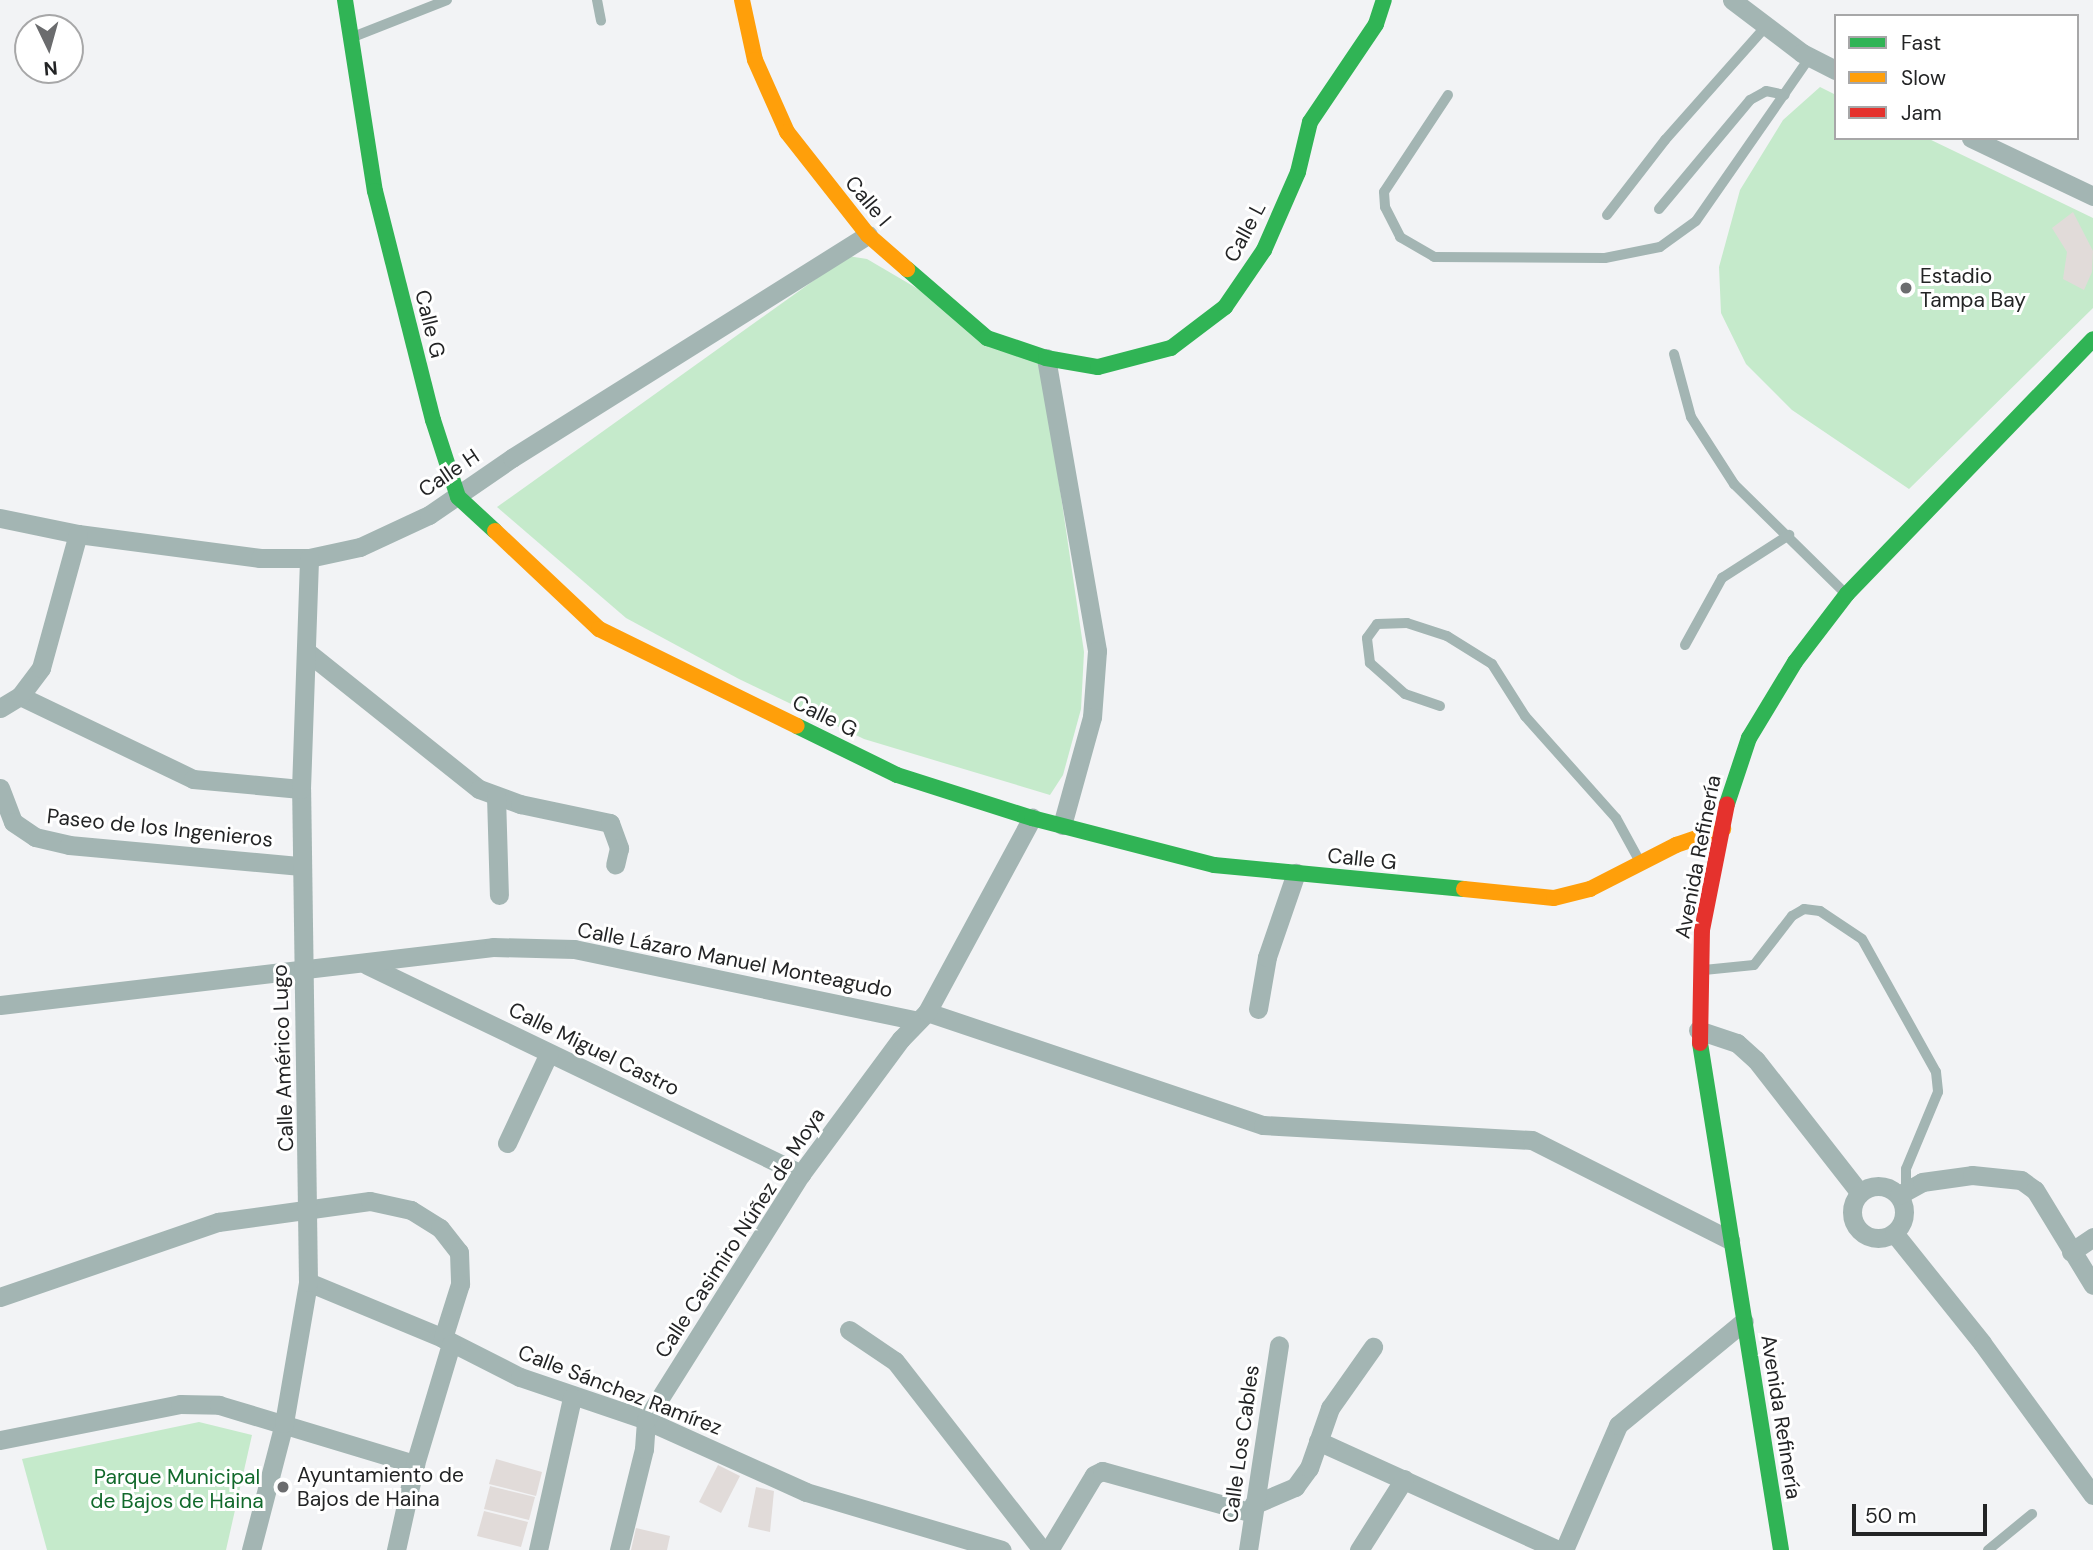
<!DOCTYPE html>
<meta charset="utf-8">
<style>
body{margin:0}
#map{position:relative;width:2093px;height:1550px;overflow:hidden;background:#f2f3f5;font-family:"DM Sans",sans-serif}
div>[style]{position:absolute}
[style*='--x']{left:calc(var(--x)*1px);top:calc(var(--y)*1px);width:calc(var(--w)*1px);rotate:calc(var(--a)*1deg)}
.green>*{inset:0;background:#c5eacb}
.building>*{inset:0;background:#e1dbd9}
.lane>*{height:10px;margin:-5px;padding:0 5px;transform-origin:5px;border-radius:5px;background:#a3b5b3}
.street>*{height:19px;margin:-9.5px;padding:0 9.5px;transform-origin:9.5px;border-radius:9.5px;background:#a3b5b3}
.street>.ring{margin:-9.5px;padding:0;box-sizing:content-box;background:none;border:19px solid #a3b5b3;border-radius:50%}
.fast>*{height:16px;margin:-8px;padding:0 8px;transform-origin:8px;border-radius:8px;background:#30b455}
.slow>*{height:16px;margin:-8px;padding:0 8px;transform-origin:8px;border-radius:8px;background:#ff9f0a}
.jam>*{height:16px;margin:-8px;padding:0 8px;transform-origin:8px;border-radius:8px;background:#e5322d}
.dots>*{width:19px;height:19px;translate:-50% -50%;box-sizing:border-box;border:4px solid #fff;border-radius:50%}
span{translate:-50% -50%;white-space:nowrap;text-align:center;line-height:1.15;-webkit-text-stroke:6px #fff;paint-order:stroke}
.street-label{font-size:21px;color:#232425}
.poi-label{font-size:21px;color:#232425}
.left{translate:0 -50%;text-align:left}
.park-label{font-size:21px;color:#11692b}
.legend{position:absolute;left:1834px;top:14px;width:245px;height:126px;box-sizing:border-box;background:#fff;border:2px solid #a7a7a8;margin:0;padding:9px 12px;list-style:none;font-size:21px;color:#232425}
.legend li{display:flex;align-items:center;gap:14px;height:35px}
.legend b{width:35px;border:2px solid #a7a7a8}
.north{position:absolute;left:14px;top:14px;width:70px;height:70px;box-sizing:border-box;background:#fff;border:2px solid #a7a7a8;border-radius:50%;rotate:175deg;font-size:19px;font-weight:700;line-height:28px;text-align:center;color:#232425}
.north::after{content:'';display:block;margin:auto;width:24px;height:32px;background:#6b6c6e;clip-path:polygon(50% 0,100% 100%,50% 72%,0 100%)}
.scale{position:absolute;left:1852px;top:1504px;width:135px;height:32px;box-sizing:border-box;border:4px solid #232425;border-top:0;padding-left:9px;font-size:21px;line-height:24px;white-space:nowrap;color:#232425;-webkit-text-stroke:5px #fff;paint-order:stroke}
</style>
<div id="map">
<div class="green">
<div style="clip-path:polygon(1820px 87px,1836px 95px,1836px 138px,1927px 138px,2093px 218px,2093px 308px,1909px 489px,1792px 410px,1746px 364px,1721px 313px,1719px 267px,1740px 190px,1783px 120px)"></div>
<div style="clip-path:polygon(848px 256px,867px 259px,1041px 361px,1084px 652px,1081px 709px,1063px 775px,1050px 795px,864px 739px,739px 679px,626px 618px,497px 507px)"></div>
<div style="clip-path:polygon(199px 1422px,252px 1435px,226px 1550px,47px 1550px,22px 1459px)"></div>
</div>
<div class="building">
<div style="clip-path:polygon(2073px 212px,2093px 251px,2092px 272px,2084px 290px,2063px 279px,2067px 252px,2052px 228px)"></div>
<div style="clip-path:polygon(496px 1459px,542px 1472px,536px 1496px,489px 1484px)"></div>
<div style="clip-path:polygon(718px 1465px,740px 1476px,721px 1513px,699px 1502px)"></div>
<div style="clip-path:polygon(490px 1486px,535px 1497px,529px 1520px,484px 1509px)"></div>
<div style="clip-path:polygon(756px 1487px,774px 1491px,770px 1532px,748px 1527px)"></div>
<div style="clip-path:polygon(484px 1511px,528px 1522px,521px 1547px,477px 1536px)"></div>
<div style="clip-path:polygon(636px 1528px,670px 1536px,667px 1550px,631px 1550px)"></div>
</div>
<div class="lane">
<div style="--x:597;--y:0;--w:21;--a:79"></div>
<div style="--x:353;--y:37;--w:101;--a:-21.5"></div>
<div style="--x:1448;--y:95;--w:116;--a:123.4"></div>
<div style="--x:1384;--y:192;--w:15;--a:86"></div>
<div style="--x:1385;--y:207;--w:34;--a:63"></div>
<div style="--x:1400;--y:237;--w:39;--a:30"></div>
<div style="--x:1434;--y:257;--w:171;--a:0.3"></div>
<div style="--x:1605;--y:258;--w:56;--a:-11.3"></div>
<div style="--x:1660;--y:247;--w:44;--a:-35.8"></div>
<div style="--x:1696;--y:221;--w:200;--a:-55.2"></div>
<div style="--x:1659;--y:209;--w:142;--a:-50.1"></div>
<div style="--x:1750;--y:100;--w:18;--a:-29"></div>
<div style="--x:1766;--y:91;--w:19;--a:12"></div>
<div style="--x:1607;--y:215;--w:95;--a:-52.3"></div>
<div style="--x:1665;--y:140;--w:154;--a:-48.4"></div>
<div style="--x:1674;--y:354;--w:65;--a:74.9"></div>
<div style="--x:1691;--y:417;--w:80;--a:57.3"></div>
<div style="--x:1734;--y:484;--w:157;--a:44.5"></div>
<div style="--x:1685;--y:645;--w:77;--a:-61.1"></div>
<div style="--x:1722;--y:578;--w:80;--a:-32.7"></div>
<div style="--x:1440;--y:706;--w:37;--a:-161"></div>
<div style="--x:1405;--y:694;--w:47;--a:-138.5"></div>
<div style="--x:1370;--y:663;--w:25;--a:-97"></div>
<div style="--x:1367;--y:638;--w:17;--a:-54"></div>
<div style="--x:1377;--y:624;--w:30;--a:-2"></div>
<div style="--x:1407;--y:623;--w:42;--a:18"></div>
<div style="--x:1447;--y:636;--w:53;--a:31.9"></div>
<div style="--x:1492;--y:664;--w:62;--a:57.6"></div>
<div style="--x:1525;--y:716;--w:137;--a:48.3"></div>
<div style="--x:1616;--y:818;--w:48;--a:61.3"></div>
<div style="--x:1704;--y:970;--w:50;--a:-5.7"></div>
<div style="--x:1754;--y:965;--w:62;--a:-52.2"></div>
<div style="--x:1792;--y:916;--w:14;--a:-30"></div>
<div style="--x:1804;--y:909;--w:16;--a:7"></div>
<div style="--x:1820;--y:911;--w:50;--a:33.7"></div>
<div style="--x:1862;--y:939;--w:152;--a:60.9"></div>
<div style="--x:1936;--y:1072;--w:20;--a:84"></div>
<div style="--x:1938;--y:1092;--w:83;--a:112.6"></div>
<div style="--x:1906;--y:1169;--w:22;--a:90"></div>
<div style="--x:1988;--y:1550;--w:57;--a:-39.3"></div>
</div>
<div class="street">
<div style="--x:1732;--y:0;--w:88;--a:37.1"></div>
<div style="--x:1802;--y:53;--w:38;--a:27"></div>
<div style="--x:1971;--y:138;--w:135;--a:25.4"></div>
<div style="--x:1046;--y:358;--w:297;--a:80.1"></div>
<div style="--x:1097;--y:651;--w:66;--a:94.3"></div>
<div style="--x:1092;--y:717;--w:112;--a:105.5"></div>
<div style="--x:0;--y:518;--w:80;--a:11.6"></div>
<div style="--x:78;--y:534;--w:184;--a:7.5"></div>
<div style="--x:260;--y:558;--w:49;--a:0"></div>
<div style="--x:309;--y:558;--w:52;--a:-12.2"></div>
<div style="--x:360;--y:547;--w:76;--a:-24.9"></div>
<div style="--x:429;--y:515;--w:101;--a:-34.5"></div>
<div style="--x:512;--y:458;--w:420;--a:-32.1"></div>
<div style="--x:306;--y:651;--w:221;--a:38.6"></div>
<div style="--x:479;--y:789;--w:44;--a:20.1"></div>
<div style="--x:520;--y:804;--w:92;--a:11.9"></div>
<div style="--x:610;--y:823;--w:27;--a:70"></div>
<div style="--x:619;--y:848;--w:17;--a:103"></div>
<div style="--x:20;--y:696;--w:192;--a:25.6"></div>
<div style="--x:193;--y:779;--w:108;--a:5.3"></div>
<div style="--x:0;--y:708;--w:23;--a:-31"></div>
<div style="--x:20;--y:696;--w:35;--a:-53"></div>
<div style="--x:41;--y:668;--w:139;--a:-74.6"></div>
<div style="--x:0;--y:788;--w:36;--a:69"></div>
<div style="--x:13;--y:822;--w:27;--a:34"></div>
<div style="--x:35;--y:837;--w:35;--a:13"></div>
<div style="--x:69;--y:845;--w:233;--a:5.2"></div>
<div style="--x:496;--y:796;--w:99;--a:88.3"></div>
<div style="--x:367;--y:965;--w:482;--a:25.7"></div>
<div style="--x:0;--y:1005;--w:496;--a:-6.7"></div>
<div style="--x:493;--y:947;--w:81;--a:1.4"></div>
<div style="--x:574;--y:949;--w:351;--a:11.8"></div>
<div style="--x:1258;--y:1009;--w:53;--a:-80.2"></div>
<div style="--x:1267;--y:957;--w:89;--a:-71"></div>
<div style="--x:927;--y:1012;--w:354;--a:18.6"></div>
<div style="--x:1263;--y:1125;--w:269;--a:3.2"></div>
<div style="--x:1532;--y:1140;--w:222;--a:26.8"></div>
<div style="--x:1698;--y:1030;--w:41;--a:18.4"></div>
<div style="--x:1737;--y:1043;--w:25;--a:42"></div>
<div style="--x:1756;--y:1060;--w:169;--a:52"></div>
<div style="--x:507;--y:1143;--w:99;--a:-65"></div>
<div class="ring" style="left:1852px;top:1186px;width:33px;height:33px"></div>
<div style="--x:1899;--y:1195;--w:26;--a:-29"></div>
<div style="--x:1922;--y:1182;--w:50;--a:-8"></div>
<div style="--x:1972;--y:1175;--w:49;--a:5.8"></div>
<div style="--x:2021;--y:1180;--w:17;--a:36"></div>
<div style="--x:2035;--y:1190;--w:111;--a:58.6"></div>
<div style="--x:1894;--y:1233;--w:141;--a:51.3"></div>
<div style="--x:1982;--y:1343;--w:188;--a:53.9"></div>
<div style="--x:2071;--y:1252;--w:27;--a:-34"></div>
<div style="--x:308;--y:1282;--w:146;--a:22.5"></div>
<div style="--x:443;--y:1338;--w:86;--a:26.9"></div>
<div style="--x:520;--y:1377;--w:133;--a:18.8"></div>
<div style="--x:646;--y:1420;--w:175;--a:24.2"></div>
<div style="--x:806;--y:1492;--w:204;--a:16.5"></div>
<div style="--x:0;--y:1297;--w:231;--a:-19"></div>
<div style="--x:218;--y:1222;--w:153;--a:-7.9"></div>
<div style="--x:370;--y:1201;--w:42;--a:12.4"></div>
<div style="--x:411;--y:1210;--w:34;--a:32"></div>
<div style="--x:440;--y:1228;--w:31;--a:52"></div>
<div style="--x:459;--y:1252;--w:32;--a:88"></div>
<div style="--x:460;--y:1284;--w:57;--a:107.5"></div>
<div style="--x:849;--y:1330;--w:55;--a:34"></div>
<div style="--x:895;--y:1361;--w:239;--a:52.1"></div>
<div style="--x:0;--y:1440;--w:184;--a:-11.3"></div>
<div style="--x:180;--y:1404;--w:39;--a:1"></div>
<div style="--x:219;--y:1405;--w:205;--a:16.8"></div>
<div style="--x:1318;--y:1441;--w:264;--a:24.4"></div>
<div style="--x:1253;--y:1505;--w:46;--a:-23.2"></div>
<div style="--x:1295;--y:1487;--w:24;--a:-54"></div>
<div style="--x:1309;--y:1468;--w:64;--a:-70.7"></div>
<div style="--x:1330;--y:1408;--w:75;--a:-54.8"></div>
<div style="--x:251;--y:1550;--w:131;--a:-75.4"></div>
<div style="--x:284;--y:1423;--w:143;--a:-80.3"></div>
<div style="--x:308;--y:1282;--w:493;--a:-90.8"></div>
<div style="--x:301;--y:789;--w:231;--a:-88"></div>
<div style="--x:396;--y:1550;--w:88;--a:-77.5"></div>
<div style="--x:415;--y:1464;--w:125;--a:-73.3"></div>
<div style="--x:538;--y:1550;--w:156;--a:-77.4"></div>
<div style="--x:619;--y:1550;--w:104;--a:-76.1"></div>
<div style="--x:644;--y:1449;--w:29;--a:-86"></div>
<div style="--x:646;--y:1420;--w:291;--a:-57.8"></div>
<div style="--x:801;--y:1174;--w:168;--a:-53.5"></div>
<div style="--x:901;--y:1039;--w:37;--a:-46"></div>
<div style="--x:927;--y:1012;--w:221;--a:-61.6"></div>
<div style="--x:1049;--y:1550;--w:87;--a:-59"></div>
<div style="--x:1094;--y:1475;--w:9;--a:-27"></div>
<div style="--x:1102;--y:1471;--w:156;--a:15.6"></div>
<div style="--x:1248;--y:1550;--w:207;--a:-81.4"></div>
<div style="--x:1359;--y:1550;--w:84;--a:-57.6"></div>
<div style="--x:1564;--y:1550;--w:136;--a:-66.6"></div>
<div style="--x:1618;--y:1425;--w:163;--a:-39.5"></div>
</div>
<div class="fast">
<div style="--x:345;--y:0;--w:193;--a:81.1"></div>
<div style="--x:375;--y:191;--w:236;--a:75.8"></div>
<div style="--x:433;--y:420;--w:81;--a:72"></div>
<div style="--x:458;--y:497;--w:50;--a:42.6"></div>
<div style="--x:907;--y:269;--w:106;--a:40.8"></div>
<div style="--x:987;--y:338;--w:62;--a:18.7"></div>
<div style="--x:1046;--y:358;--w:53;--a:9.8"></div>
<div style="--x:1098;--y:367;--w:75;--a:-14.6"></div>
<div style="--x:1171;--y:348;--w:68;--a:-37.2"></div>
<div style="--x:1225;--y:307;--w:69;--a:-55.6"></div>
<div style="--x:1264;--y:250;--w:85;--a:-66.4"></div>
<div style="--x:1298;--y:172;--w:51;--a:-76.5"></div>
<div style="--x:1310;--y:122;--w:118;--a:-56"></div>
<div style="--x:1376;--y:24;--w:25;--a:-72"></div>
<div style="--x:797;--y:726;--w:111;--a:26.1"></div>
<div style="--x:897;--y:775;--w:142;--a:17.7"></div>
<div style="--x:1032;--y:818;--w:188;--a:14.5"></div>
<div style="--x:1214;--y:865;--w:251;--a:5.5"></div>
<div style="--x:1727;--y:804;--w:70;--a:-71.6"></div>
<div style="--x:1749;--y:738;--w:89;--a:-58.8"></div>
<div style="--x:1795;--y:662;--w:86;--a:-52.6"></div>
<div style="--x:1847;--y:594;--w:354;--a:-46"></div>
<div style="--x:1700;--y:1043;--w:513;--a:80.92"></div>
</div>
<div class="slow">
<div style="--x:742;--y:0;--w:61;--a:77.8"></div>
<div style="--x:755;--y:60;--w:79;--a:66"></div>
<div style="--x:787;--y:132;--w:131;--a:51.8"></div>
<div style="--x:868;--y:235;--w:52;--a:41.1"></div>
<div style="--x:495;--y:531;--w:143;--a:43.3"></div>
<div style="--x:599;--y:629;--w:220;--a:26.1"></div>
<div style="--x:1464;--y:889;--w:90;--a:5.7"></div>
<div style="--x:1554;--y:898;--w:37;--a:-14"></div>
<div style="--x:1590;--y:889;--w:97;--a:-27.1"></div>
<div style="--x:1676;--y:845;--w:50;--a:-18.8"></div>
</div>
<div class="jam">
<div style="--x:1700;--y:1043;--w:113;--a:-89"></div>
<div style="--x:1702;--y:930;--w:128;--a:-78.8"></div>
</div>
<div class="dots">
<div style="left:1906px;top:288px;background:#6b6c6e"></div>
<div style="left:283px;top:1487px;background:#6b6c6e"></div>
</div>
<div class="street-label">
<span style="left:868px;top:201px;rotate:50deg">Calle I</span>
<span style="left:1245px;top:232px;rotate:-62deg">Calle L</span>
<span style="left:430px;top:324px;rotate:76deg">Calle G</span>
<span style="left:449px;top:473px;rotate:-34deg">Calle H</span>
<span style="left:825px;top:716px;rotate:26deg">Calle G</span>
<span style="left:160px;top:828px;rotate:6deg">Paseo de los Ingenieros</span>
<span style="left:1698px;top:857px;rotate:-79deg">Avenida Refinería</span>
<span style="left:1362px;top:859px;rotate:6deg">Calle G</span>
<span style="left:735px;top:960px;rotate:11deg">Calle Lázaro Manuel Monteagudo</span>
<span style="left:594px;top:1049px;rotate:26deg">Calle Miguel Castro</span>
<span style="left:283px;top:1058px;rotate:-92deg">Calle Américo Lugo</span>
<span style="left:740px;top:1233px;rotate:-57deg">Calle Casimiro Núñez de Moya</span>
<span style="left:620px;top:1390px;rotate:21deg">Calle Sánchez Ramírez</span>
<span style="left:1781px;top:1417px;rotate:81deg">Avenida Refinería</span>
<span style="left:1241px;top:1444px;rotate:-82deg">Calle Los Cables</span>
</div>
<div class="poi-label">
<span class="left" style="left:1920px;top:288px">Estadio<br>Tampa Bay</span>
<span class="left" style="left:297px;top:1487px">Ayuntamiento de<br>Bajos de Haina</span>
</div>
<div class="park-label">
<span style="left:177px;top:1489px">Parque Municipal<br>de Bajos de Haina</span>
</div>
<ul class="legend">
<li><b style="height:9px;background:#30b455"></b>Fast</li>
<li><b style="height:9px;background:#ff9f0a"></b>Slow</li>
<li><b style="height:9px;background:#e5322d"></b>Jam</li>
</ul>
<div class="north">N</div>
<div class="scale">50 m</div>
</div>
